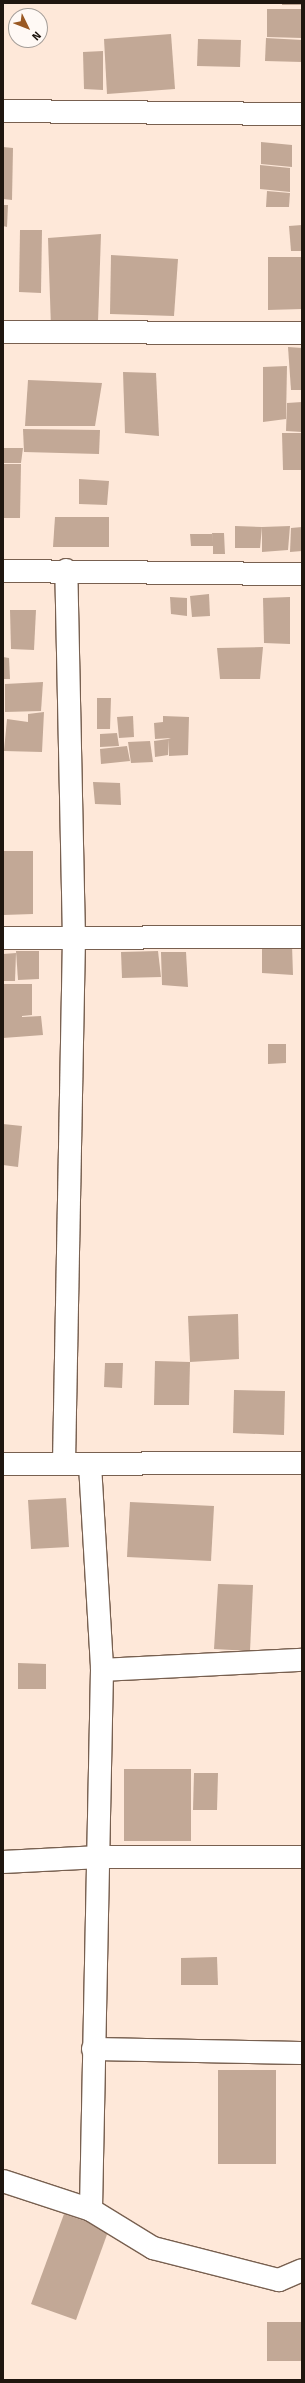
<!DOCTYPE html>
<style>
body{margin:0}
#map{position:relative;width:305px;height:2383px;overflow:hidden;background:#fee8d9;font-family:"Fira Sans",sans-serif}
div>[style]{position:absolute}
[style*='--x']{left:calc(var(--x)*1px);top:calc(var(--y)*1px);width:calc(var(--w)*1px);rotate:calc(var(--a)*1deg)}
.building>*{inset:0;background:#c2a896}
.roads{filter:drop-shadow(1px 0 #786050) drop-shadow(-1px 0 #786050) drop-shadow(0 1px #786050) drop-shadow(0 -1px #786050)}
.street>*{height:22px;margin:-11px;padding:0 11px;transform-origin:11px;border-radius:11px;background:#fff}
span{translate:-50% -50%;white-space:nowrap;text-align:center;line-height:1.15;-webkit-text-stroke:3px #fff9f5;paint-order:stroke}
.frame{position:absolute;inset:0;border:4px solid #1f160f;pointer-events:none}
.north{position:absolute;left:8px;top:8px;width:40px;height:40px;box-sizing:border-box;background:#fff9f5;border:1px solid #a59e99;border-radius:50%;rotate:133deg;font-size:11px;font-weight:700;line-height:16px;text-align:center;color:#1f160f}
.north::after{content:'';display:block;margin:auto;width:14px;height:18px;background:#9a5923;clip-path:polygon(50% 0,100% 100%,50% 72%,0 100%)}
</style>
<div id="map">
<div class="building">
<div style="clip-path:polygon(282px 3px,302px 3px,302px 5px,282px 5px)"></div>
<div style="clip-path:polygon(267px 9px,302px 9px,302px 38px,267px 37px)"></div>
<div style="clip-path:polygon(171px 34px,175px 89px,107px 94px,104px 39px)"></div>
<div style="clip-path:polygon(266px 38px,302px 40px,302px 62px,265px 61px)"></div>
<div style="clip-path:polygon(198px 39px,241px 40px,240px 67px,197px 66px)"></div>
<div style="clip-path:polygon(103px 51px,103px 90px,84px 89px,83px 52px)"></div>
<div style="clip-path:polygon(261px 142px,292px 145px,292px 167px,261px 164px)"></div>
<div style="clip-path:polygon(3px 147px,13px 148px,12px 200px,3px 199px)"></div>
<div style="clip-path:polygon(260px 165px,290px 168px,290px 192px,260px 189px)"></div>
<div style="clip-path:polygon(267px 191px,290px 193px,289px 207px,266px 207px)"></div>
<div style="clip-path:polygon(3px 205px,8px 205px,7px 227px,3px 226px)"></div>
<div style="clip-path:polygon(302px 225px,302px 251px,291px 251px,289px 226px)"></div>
<div style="clip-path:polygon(20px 230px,42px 230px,41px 293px,19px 292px)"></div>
<div style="clip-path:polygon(101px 234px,98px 322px,51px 328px,48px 238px)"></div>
<div style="clip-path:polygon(111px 255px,178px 259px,174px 316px,110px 314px)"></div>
<div style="clip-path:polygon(268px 257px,302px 257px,302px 309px,268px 310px)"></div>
<div style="clip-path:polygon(288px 347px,302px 348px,302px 390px,291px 390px)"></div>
<div style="clip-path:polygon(287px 366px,286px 419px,263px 422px,263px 367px)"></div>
<div style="clip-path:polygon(123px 372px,156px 373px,159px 436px,125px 433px)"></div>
<div style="clip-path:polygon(28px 380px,102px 383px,95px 426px,25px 426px)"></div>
<div style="clip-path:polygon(302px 402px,302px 432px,286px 431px,287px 403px)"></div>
<div style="clip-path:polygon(23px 429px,100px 430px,99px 454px,24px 452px)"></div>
<div style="clip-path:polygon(282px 433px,302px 433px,302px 470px,283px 470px)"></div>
<div style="clip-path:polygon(3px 448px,23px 448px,21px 463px,3px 463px)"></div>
<div style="clip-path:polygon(3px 464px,21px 464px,20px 518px,3px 518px)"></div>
<div style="clip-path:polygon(79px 479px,109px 481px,107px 505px,79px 504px)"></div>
<div style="clip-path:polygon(55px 517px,109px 517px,109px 547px,53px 547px)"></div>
<div style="clip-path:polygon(235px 526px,262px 527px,260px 548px,235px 548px)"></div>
<div style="clip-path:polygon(290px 526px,288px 550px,262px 552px,262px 527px)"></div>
<div style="clip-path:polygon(302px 527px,302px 551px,290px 552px,291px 528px)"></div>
<div style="clip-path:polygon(212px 533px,224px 533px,225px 554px,213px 554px,213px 546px,191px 546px,190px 534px,212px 534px,213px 544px)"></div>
<div style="clip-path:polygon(209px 594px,210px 616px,192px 617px,190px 596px)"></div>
<div style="clip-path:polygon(170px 597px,187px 598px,187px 616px,171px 614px)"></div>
<div style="clip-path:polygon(290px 597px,290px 644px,264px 643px,263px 598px)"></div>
<div style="clip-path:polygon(10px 610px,36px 610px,34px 650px,11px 649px)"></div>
<div style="clip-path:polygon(263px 647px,260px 679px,220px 679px,217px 648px)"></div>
<div style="clip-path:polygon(3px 657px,9px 658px,10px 679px,3px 679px)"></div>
<div style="clip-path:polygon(43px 682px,41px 711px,5px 712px,5px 684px)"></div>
<div style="clip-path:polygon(97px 698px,111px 698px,110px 729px,97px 729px)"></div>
<div style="clip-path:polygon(44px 712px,42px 752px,4px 751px,7px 719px,28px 722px,28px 714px)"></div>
<div style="clip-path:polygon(133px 716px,134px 737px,119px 738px,117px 717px)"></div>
<div style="clip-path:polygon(163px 716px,189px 717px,188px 755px,169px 756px,168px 739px,171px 738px,155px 739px,154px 723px,163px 722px)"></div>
<div style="clip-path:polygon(117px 733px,119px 746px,100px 747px,100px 734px)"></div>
<div style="clip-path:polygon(168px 739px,168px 755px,155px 757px,154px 741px)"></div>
<div style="clip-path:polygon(150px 741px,153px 762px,131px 763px,128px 742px)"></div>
<div style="clip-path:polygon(127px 746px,130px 761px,101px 764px,100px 749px)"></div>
<div style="clip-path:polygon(93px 782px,120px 783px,121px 805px,95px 804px)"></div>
<div style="clip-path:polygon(3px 851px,33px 851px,33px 914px,3px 915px)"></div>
<div style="clip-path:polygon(262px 944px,292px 945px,293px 975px,262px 973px)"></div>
<div style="clip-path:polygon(16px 951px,39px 951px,39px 979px,18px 980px)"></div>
<div style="clip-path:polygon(158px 951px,161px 977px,122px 978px,121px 952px)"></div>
<div style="clip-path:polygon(161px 952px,186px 952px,188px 987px,162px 985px)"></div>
<div style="clip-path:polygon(16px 953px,15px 981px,3px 981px,3px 954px)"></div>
<div style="clip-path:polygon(3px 984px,32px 984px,32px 1015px,22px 1016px,22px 1027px,22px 1017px,41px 1016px,43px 1035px,3px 1038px,3px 1016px,8px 1016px,3px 1016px)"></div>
<div style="clip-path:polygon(268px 1044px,286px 1044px,286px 1063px,268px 1064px)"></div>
<div style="clip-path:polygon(3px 1124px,22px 1126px,18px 1167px,3px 1165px)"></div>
<div style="clip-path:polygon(238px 1314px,239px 1359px,190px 1362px,188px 1316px)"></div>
<div style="clip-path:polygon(155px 1361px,190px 1362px,189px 1405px,154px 1405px)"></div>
<div style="clip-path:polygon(105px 1363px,123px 1363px,122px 1388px,104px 1387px)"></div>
<div style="clip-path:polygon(234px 1390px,285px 1391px,284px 1435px,233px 1433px)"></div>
<div style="clip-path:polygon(66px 1498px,69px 1547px,31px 1549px,28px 1500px)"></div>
<div style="clip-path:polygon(130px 1502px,214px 1506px,211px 1561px,127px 1557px)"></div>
<div style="clip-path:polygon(218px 1584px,253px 1585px,250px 1651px,214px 1649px)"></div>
<div style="clip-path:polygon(18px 1663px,46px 1664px,46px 1689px,18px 1689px)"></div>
<div style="clip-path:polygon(124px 1769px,191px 1769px,191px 1841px,124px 1841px)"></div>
<div style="clip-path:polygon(194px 1773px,218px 1773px,217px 1810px,193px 1810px)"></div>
<div style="clip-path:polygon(217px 1957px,218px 1985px,181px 1985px,181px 1958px)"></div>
<div style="clip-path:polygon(218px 2070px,276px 2070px,276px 2164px,218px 2164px)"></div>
<div style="clip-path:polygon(64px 2214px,109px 2229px,76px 2320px,31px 2304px)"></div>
<div style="clip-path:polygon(267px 2322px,302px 2322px,302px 2361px,267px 2361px)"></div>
</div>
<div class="roads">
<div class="street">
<div style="--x:3;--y:111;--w:299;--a:0.6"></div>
<div style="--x:3;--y:332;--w:299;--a:0.2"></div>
<div style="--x:3;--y:571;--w:299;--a:0.6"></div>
<div style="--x:3;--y:938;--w:299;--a:-0.2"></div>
<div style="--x:64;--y:1463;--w:524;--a:-88.91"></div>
<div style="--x:74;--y:939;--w:369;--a:-91.2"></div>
<div style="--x:3;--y:1464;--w:299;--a:-0.2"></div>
<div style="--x:90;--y:1465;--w:205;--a:86.6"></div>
<div style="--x:102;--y:1670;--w:540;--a:91.17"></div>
<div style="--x:102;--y:1670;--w:200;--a:-2.9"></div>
<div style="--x:3;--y:1862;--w:97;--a:-3"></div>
<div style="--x:100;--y:1857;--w:202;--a:0"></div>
<div style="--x:93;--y:2049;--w:209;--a:1.1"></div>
<div style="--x:3;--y:2181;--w:93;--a:18.2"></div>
<div style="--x:91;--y:2210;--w:73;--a:31.5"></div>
<div style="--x:153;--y:2248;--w:130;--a:14.3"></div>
<div style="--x:279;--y:2280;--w:25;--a:-23"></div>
</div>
</div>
<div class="frame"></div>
<div class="north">N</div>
</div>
